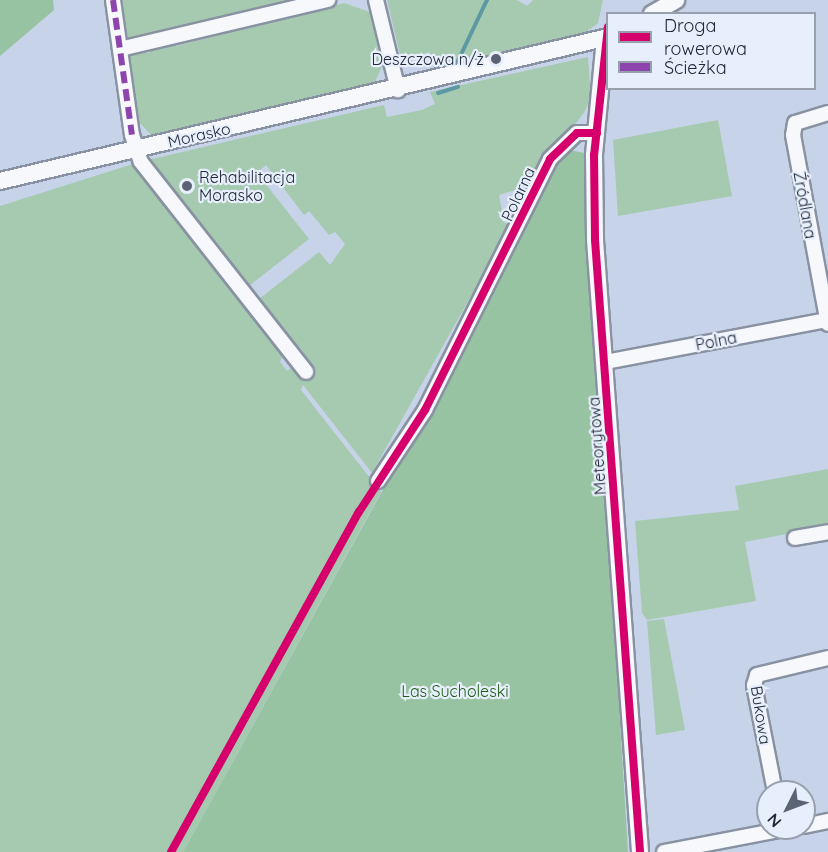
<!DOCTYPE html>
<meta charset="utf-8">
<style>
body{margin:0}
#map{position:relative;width:828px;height:852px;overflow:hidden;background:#c7d3e8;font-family:Quicksand,sans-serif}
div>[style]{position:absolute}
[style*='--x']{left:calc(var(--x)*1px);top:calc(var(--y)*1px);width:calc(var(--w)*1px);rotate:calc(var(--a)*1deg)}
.green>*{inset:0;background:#a5cab0}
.forest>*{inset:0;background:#98c3a2}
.stream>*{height:4px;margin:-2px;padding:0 2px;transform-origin:2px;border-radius:2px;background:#5c99a3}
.roads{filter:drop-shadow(2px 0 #8992a2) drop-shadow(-2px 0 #8992a2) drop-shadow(0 2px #8992a2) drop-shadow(0 -2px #8992a2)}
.minor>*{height:14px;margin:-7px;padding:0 7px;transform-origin:7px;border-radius:7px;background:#f7f8fc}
.tertiary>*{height:16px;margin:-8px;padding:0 8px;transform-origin:8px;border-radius:8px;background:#f7f8fc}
.quiet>*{height:6px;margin-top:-3px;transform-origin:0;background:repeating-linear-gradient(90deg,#8e44ad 0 12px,transparent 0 18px)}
.cycleway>*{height:8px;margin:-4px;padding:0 4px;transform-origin:4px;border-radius:4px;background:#d6006c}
.dots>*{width:16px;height:16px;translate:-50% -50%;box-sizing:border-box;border:3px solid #e8effc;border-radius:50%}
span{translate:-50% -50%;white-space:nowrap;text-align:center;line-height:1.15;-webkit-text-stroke:4.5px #e8effc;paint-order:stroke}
.poi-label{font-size:16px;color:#202937}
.right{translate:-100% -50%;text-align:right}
.left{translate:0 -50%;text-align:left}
.street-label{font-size:16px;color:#202937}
.park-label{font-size:16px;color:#1b5f12}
.legend{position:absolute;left:606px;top:12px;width:210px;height:78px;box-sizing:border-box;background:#e8effc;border:2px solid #98a0ad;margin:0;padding:8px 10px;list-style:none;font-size:18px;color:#202937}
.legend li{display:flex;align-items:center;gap:12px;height:30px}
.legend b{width:30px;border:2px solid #98a0ad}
.north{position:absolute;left:756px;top:780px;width:60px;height:60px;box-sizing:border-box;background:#e8effc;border:2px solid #98a0ad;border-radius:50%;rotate:228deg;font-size:16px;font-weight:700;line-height:24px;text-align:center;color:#202937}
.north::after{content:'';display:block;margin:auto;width:21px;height:27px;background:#5a6475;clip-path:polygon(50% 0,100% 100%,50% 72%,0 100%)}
</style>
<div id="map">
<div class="green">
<div style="clip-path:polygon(117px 0,308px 0,126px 41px)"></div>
<div style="clip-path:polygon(387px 0,517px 0,527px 6px,533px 0,603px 0,598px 23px,577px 39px,456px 70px,434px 69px,430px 52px,401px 59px)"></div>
<div style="clip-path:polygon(344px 3px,370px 12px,382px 67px,375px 82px,152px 136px,138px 121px,128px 52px,149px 53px,155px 46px,174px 41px,176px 46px)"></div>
<div style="clip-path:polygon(588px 57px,591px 98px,585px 111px,531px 185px,499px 195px,504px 222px,510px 226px,372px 473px,303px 385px,301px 390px,381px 492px,183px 852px,0 852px,0 206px,136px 163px,284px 352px,280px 362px,287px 371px,295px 365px,306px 379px,313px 366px,259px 299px,319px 252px,330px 265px,345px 244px,335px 232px,329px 235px,309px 211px,304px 215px,266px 165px,257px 173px,309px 239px,249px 286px,148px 160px,384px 105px,387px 117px,422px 110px,435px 104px,430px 92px)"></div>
<div style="clip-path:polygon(718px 120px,732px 196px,618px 216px,613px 140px)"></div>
<div style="clip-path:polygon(828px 469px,828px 526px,745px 542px,756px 601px,647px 620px,642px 613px,635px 521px,739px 510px,735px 486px)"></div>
<div style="clip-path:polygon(664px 619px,685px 730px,656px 735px,647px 621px)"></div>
</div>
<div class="forest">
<div style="clip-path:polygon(0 0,53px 0,54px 10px,0 56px)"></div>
<div style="clip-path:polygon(563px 149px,585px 153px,628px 852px,183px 852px,497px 283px)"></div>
</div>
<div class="stream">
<div style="--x:456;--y:65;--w:72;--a:-64.5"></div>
<div style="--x:438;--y:93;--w:21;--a:-17"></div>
</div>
<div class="roads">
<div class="minor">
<div style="--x:113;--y:0;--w:136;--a:82"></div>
<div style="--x:132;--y:135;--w:28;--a:72"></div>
<div style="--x:141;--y:162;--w:267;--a:51.8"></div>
<div style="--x:376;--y:0;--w:93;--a:76.3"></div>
<div style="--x:120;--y:49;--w:214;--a:-13.3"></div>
<div style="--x:828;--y:113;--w:34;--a:163"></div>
<div style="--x:795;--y:123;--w:12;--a:99"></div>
<div style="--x:793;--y:135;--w:192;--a:79.5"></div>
<div style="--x:605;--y:362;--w:227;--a:-10.7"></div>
<div style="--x:378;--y:481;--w:85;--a:-56.5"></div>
<div style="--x:425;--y:410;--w:280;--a:-63.5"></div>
<div style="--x:550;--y:159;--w:37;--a:-44"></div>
<div style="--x:577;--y:133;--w:20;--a:0"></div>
<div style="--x:795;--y:538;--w:34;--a:-10"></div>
<div style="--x:775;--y:792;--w:109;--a:-101.1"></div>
<div style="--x:754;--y:685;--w:10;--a:-73"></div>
<div style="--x:757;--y:675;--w:73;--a:-13.5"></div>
<div style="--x:804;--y:826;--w:25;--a:-12"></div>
<div style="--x:664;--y:852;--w:128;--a:-10.8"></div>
</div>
<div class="tertiary">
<div style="--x:652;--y:14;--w:28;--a:-30"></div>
<div style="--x:605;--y:38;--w:118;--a:95.4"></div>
<div style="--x:594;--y:155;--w:85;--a:89.3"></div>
<div style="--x:595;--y:240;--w:614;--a:85.79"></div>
<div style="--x:0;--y:181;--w:625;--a:-13.32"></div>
</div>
</div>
<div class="quiet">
<div style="--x:113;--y:0;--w:136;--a:82"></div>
</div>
<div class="cycleway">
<div style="--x:608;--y:27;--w:129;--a:96.2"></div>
<div style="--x:594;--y:155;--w:85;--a:89.3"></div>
<div style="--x:595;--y:240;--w:614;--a:85.79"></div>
<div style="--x:171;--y:852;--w:389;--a:-61.1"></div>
<div style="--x:359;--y:512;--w:121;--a:-57.1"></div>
<div style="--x:425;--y:410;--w:280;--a:-63.5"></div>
<div style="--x:550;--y:159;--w:37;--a:-44"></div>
<div style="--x:577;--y:133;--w:20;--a:0"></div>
</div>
<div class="dots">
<div style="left:496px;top:59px;background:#5a6475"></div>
<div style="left:187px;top:186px;background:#5a6475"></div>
</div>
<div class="poi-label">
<span class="right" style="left:484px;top:59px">Deszczowa n/ż</span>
<span class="left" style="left:199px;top:186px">Rehabilitacja<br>Morasko</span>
</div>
<div class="street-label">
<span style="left:199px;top:135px;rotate:-13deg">Morasko</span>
<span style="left:518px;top:194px;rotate:-65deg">Polarna</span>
<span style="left:805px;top:205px;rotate:80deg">Źródlana</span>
<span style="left:716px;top:341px;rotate:-11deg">Polna</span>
<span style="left:597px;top:446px;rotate:-94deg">Meteorytowa</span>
<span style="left:761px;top:715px;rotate:81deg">Bukowa</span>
</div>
<div class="park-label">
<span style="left:455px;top:691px">Las Sucholeski</span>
</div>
<ul class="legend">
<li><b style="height:8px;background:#d6006c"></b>Droga rowerowa</li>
<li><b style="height:8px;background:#8e44ad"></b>Ścieżka</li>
</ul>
<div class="north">N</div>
</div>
